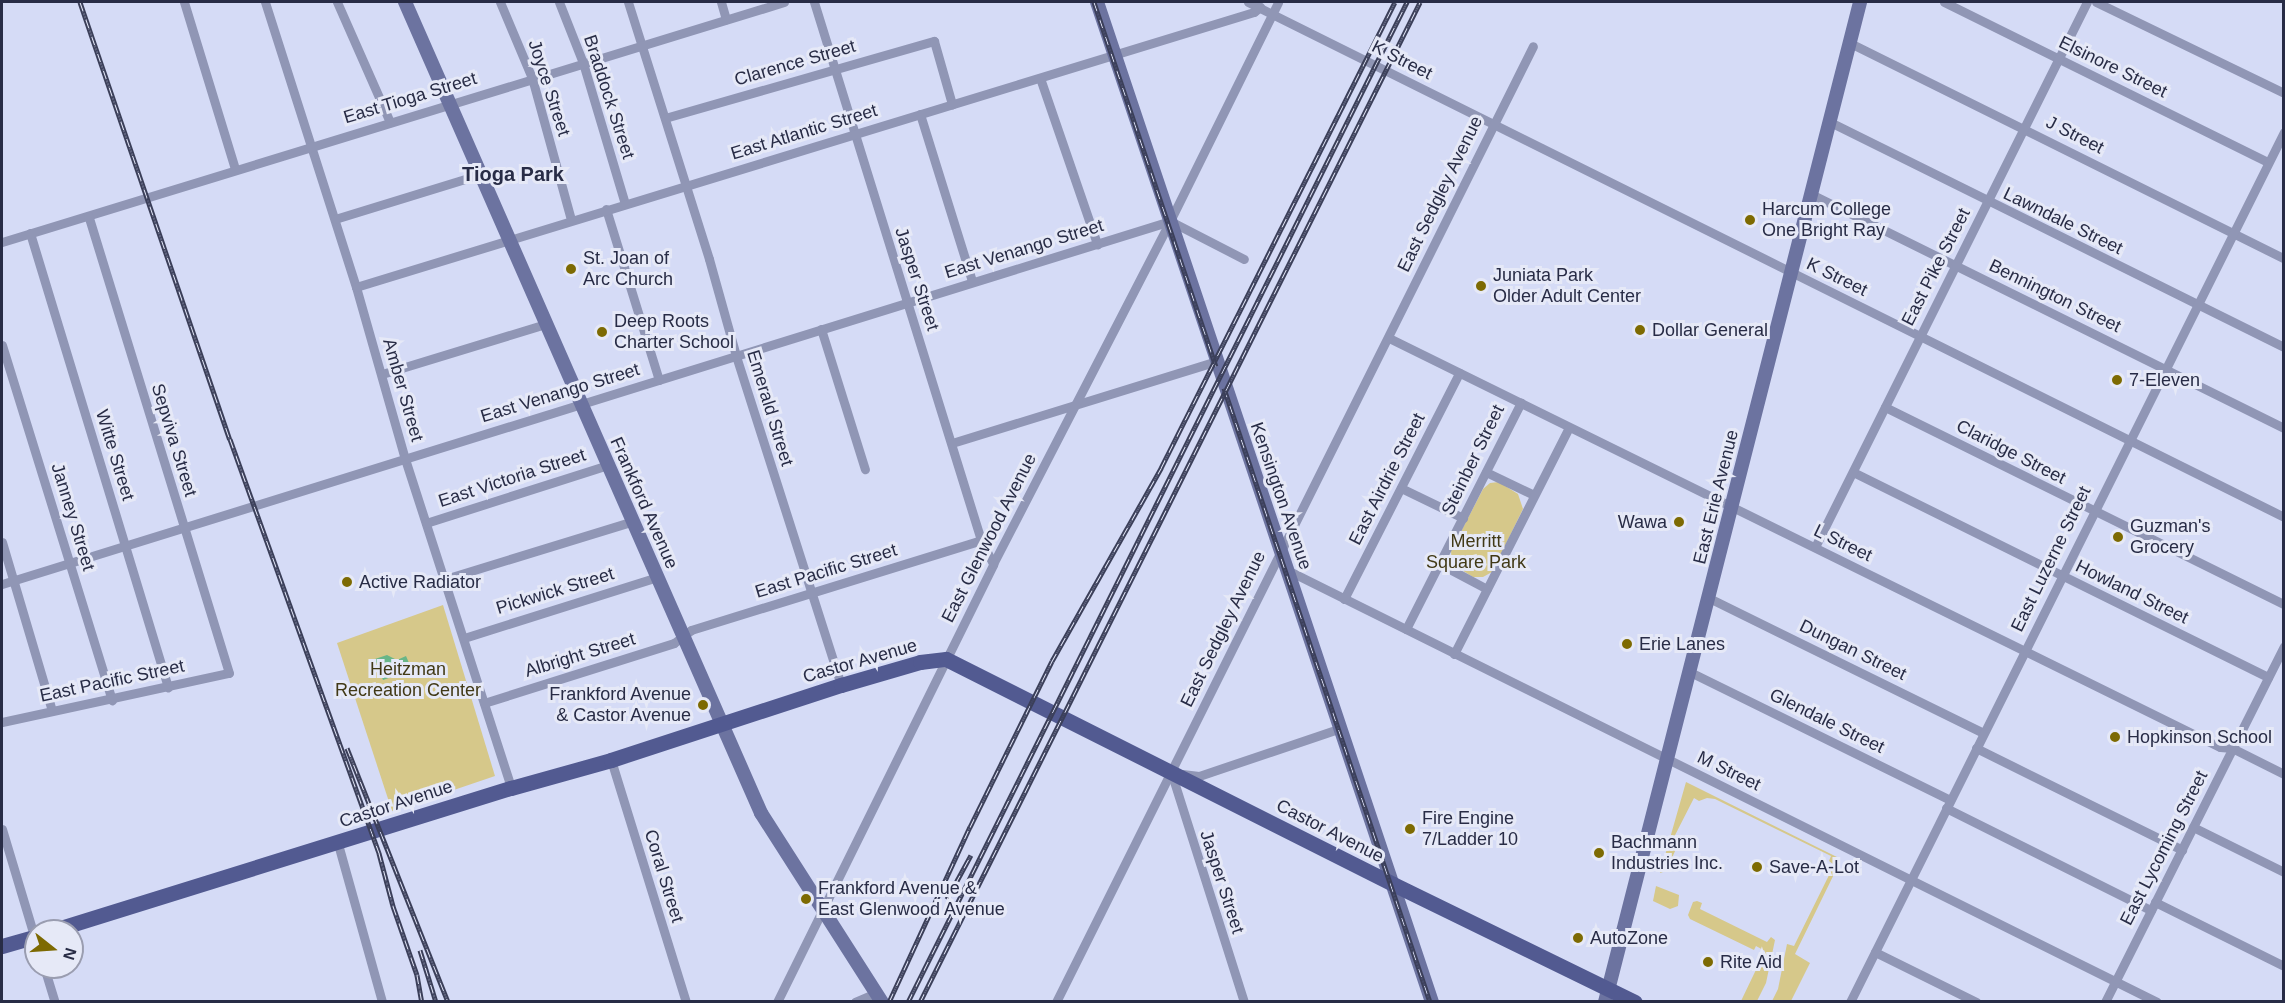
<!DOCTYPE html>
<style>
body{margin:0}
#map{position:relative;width:2285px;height:1003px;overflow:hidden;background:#d5dbf6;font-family:Helvetica,sans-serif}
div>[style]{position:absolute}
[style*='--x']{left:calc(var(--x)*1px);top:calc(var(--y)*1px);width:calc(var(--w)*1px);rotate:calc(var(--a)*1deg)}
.green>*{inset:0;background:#d6c88a}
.water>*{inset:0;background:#69b688}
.street>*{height:9px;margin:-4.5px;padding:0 4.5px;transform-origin:4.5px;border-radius:4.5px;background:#9096b5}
.secondary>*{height:14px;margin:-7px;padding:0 7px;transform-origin:7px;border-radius:7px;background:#6c73a0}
.primary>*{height:15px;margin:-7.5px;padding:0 7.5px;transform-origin:7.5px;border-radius:7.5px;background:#525a91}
.rail>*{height:5px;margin-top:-2.5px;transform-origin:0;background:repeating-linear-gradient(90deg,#e6e9f7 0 9px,#3b3f59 0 18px);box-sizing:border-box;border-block:2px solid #3b3f59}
.dots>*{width:16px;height:16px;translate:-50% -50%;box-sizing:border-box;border:3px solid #e6e9f7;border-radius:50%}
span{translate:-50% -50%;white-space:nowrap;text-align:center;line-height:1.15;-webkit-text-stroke:6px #e6e9f7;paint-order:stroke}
.street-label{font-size:18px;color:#282c46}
.poi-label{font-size:18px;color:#282c46}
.left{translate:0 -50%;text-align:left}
.right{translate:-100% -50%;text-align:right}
.park-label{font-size:18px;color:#413916}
.neighbourhood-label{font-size:20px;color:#282c46;font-weight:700}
.frame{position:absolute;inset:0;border:3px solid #282c46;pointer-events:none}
.north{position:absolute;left:24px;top:919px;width:60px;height:60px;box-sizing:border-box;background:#e6e9f7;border:2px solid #9a9db0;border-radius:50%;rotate:107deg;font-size:16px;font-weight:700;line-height:24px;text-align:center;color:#282c46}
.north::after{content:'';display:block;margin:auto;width:21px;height:27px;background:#7d6a02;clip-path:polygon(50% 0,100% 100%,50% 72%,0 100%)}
</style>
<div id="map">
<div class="green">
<div style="clip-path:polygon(1499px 482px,1518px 494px,1523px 509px,1492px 572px,1483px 577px,1473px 577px,1452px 564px,1451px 551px,1483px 489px,1490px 483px)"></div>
<div style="clip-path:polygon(443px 605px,495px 776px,392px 811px,337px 643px)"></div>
<div style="clip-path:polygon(1686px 782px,1839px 858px,1837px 861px,1839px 864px,1795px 954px,1810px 963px,1791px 1001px,1772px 1001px,1778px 989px,1787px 944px,1794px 946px,1834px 865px,1829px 861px,1831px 856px,1715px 799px,1707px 798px,1699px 801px,1694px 798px,1670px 845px,1676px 849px,1666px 871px,1660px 873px)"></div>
<div style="clip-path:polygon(1656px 886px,1679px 895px,1678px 906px,1670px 909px,1653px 901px)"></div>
<div style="clip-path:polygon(1697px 901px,1702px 903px,1700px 909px,1767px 942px,1771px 937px,1775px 940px,1766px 983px,1757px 1001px,1741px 1001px,1765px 951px,1756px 946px,1754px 950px,1690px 919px,1688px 915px,1693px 902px)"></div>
</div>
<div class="water">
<div style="clip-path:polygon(387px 655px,397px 660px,406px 656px,412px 670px,383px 680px,375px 659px)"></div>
</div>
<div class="street">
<div style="--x:184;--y:2;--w:175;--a:73"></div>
<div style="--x:265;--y:2;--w:299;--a:72.3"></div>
<div style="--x:356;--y:287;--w:179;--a:74.1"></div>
<div style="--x:405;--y:459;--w:346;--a:72.1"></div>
<div style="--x:337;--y:2;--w:131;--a:66.2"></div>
<div style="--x:500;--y:2;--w:82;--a:67.2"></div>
<div style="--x:532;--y:78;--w:147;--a:74.6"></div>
<div style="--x:559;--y:2;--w:66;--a:68.5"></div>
<div style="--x:583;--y:63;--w:147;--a:73.4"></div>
<div style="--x:628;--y:2;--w:269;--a:72.5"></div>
<div style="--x:709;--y:259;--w:101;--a:74.4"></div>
<div style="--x:736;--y:356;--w:345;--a:72.3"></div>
<div style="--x:721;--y:2;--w:18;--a:74"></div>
<div style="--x:814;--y:2;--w:563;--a:72.76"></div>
<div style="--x:981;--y:540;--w:27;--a:63"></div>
<div style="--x:1248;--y:2;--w:1157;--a:26.43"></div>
<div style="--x:1944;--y:2;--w:361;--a:26.3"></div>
<div style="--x:2096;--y:2;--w:209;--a:25.8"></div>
<div style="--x:1850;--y:43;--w:484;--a:26.4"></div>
<div style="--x:1040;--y:78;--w:176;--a:71"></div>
<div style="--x:920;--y:114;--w:175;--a:72.7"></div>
<div style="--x:665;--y:118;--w:280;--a:-16"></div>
<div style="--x:934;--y:41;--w:66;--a:74.1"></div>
<div style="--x:1830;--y:122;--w:507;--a:26.36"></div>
<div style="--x:1811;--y:194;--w:528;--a:26.32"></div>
<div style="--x:606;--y:209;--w:179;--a:72.8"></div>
<div style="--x:335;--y:219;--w:153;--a:-17.1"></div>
<div style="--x:1170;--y:221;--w:83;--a:27.2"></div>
<div style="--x:30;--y:233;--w:475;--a:73.1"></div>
<div style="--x:2;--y:242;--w:818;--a:-17.06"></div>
<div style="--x:356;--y:287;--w:939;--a:-17.03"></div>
<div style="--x:1254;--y:12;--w:8;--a:-40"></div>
<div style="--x:821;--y:329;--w:147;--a:72.6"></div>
<div style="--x:1389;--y:338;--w:926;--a:26.21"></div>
<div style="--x:2220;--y:747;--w:12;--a:5"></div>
<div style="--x:2232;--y:748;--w:58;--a:26.6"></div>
<div style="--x:2;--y:345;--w:372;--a:72.8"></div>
<div style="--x:382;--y:374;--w:171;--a:-17"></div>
<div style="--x:1885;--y:407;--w:445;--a:26.3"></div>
<div style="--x:952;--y:443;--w:277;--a:-17.2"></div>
<div style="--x:1486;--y:472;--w:53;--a:25.6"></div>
<div style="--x:1853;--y:472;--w:463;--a:26.3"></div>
<div style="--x:1401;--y:488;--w:69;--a:25.8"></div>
<div style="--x:426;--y:523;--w:191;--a:-17.7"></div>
<div style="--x:2;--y:542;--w:176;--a:73.5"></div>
<div style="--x:1815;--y:547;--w:609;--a:-63.48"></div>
<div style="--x:1440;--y:564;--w:53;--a:28"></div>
<div style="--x:1287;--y:570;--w:971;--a:26.41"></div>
<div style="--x:445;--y:579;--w:197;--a:-17.1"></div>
<div style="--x:2;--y:584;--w:1223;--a:-17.26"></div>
<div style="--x:1709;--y:598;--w:305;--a:26.2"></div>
<div style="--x:1344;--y:599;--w:254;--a:-63"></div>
<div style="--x:1406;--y:629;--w:254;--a:-63.1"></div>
<div style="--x:464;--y:638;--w:202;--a:-17.5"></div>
<div style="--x:1454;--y:654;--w:254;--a:-63.1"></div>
<div style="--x:1690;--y:672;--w:290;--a:26.2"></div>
<div style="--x:484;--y:703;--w:199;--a:-17.5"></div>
<div style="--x:674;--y:643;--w:21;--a:-37"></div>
<div style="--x:691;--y:630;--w:304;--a:-17.2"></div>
<div style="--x:2;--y:722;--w:232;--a:-12.2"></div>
<div style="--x:229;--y:673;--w:478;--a:-107.1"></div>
<div style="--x:1976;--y:748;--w:230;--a:26.3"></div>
<div style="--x:611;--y:760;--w:253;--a:72.8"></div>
<div style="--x:1171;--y:772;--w:241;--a:72.4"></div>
<div style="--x:1182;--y:774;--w:17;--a:7"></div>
<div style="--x:1199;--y:776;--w:150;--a:-18.7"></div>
<div style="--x:1946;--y:808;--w:229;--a:26.5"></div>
<div style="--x:2193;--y:827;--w:102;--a:26.3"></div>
<div style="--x:2;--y:829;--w:115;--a:73.3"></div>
<div style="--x:338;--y:844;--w:164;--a:74.4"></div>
<div style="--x:2155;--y:902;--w:144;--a:26.4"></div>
<div style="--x:1875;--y:952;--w:113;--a:26.3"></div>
<div style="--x:44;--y:967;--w:37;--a:73"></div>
<div style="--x:777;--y:1002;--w:488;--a:-63.7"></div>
<div style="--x:993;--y:564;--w:386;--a:-62.7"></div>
<div style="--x:1170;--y:221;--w:244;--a:-63.7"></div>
<div style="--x:855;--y:1002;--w:23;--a:-23"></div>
<div style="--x:1056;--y:1002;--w:1068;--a:-63.48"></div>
<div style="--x:1850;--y:1002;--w:972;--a:-63.49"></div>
<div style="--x:2105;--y:1002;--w:398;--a:-63.3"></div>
</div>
<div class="secondary">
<div style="--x:405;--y:2;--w:886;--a:66.3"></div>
<div style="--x:761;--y:813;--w:224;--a:57.4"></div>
<div style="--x:1097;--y:2;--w:1055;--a:71.48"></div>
<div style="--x:1605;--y:1002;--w:1032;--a:-75.69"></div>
</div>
<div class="primary">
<div style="--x:51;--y:931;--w:482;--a:-17.3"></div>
<div style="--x:511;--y:788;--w:104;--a:-15.6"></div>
<div style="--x:611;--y:760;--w:242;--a:-18.1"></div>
<div style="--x:841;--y:685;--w:82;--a:-16.2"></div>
<div style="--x:920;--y:662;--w:26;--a:-7"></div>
<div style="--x:946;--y:659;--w:500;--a:26.72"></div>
<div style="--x:1393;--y:884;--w:269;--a:26"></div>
<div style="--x:2;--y:946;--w:35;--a:-16"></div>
</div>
<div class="rail">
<div style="--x:80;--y:2;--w:462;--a:71.1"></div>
<div style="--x:230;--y:439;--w:440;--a:70.2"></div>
<div style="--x:379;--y:853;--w:55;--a:75.2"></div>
<div style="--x:393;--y:906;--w:73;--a:70.8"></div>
<div style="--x:417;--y:975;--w:27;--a:80"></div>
<div style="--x:1094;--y:2;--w:384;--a:71.5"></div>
<div style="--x:1224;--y:388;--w:648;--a:71.45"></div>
<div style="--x:347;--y:748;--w:273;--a:68.3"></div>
<div style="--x:947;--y:899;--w:50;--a:-61.4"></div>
<div style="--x:420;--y:950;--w:54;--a:72.9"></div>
<div style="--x:889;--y:1002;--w:193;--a:-65.2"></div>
<div style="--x:970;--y:827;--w:185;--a:-63.7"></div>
<div style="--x:1052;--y:661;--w:222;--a:-60.5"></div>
<div style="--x:1161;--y:468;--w:521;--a:-63.34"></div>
<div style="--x:908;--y:1002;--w:1118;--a:-63.48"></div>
<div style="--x:920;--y:1002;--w:1118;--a:-63.43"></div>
</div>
<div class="dots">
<div style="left:1750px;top:220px;background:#7d6a02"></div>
<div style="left:571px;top:269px;background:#7d6a02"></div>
<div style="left:1481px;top:286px;background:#7d6a02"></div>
<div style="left:1640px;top:330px;background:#7d6a02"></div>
<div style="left:602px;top:332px;background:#7d6a02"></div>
<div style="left:2117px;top:380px;background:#7d6a02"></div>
<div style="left:1679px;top:522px;background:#7d6a02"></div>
<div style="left:2118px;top:537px;background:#7d6a02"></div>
<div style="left:347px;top:582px;background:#7d6a02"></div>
<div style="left:1627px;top:644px;background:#7d6a02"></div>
<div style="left:703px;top:705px;background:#7d6a02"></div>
<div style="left:2115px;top:737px;background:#7d6a02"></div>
<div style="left:1410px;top:829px;background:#7d6a02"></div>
<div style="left:1599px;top:853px;background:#7d6a02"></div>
<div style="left:1757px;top:867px;background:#7d6a02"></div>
<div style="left:806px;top:899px;background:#7d6a02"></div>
<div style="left:1578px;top:938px;background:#7d6a02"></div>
<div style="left:1708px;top:962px;background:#7d6a02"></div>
</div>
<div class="street-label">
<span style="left:1402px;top:60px;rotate:27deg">K Street</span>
<span style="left:795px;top:63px;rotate:-16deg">Clarence Street</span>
<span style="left:2113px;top:67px;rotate:26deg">Elsinore Street</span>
<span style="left:549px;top:88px;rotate:72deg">Joyce Street</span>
<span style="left:609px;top:97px;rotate:72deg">Braddock Street</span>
<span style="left:410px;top:98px;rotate:-17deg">East Tioga Street</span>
<span style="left:804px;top:132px;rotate:-17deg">East Atlantic Street</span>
<span style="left:2075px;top:135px;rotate:27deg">J Street</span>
<span style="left:1440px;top:194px;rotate:-64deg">East Sedgley Avenue</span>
<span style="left:2063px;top:221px;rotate:26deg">Lawndale Street</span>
<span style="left:1024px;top:249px;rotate:-17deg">East Venango Street</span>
<span style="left:1936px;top:267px;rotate:-63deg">East Pike Street</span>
<span style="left:1837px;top:277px;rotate:26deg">K Street</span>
<span style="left:917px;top:279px;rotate:72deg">Jasper Street</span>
<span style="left:2055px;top:296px;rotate:26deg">Bennington Street</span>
<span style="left:403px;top:390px;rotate:74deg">Amber Street</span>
<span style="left:560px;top:393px;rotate:-17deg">East Venango Street</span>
<span style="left:770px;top:408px;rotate:73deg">Emerald Street</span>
<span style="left:174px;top:440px;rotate:73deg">Sepviva Street</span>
<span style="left:2011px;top:452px;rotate:27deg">Claridge Street</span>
<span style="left:115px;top:455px;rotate:73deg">Witte Street</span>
<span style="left:1473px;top:460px;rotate:-64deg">Steinber Street</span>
<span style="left:512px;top:478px;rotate:-18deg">East Victoria Street</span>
<span style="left:1387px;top:479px;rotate:-63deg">East Airdrie Street</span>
<span style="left:1281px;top:496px;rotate:71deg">Kensington Avenue</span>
<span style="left:1716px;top:497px;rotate:-76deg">East Erie Avenue</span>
<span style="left:644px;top:503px;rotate:66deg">Frankford Avenue</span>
<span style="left:73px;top:517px;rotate:73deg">Janney Street</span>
<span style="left:989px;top:538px;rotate:-63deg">East Glenwood Avenue</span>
<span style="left:1843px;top:543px;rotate:26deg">L Street</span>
<span style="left:2051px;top:559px;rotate:-64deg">East Luzerne Street</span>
<span style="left:826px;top:571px;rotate:-17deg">East Pacific Street</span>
<span style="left:555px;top:591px;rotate:-17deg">Pickwick Street</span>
<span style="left:2132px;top:592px;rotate:26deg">Howland Street</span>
<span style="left:1223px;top:629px;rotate:-64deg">East Sedgley Avenue</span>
<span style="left:1853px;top:650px;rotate:26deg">Dungan Street</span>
<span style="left:580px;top:655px;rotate:-17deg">Albright Street</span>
<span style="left:860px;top:661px;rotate:-16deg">Castor Avenue</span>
<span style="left:112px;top:681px;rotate:-12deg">East Pacific Street</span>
<span style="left:1827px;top:721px;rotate:26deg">Glendale Street</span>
<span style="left:1729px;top:771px;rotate:26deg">M Street</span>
<span style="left:396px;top:804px;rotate:-18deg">Castor Avenue</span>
<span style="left:1330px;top:831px;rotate:27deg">Castor Avenue</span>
<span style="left:2164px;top:848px;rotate:-63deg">East Lycoming Street</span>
<span style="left:664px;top:876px;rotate:73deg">Coral Street</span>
<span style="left:1222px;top:882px;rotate:72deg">Jasper Street</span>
</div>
<div class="poi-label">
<span class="left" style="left:1762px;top:220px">Harcum College<br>One Bright Ray</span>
<span class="left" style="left:583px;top:269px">St. Joan of<br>Arc Church</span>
<span class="left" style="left:1493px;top:286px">Juniata Park<br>Older Adult Center</span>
<span class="left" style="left:614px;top:332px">Deep Roots<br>Charter School</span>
<span class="left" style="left:1652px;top:330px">Dollar General</span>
<span class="left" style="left:2129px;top:380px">7-Eleven</span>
<span class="right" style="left:1667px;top:522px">Wawa</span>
<span class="left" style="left:2130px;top:537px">Guzman's<br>Grocery</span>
<span class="left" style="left:359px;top:582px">Active Radiator</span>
<span class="left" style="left:1639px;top:644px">Erie Lanes</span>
<span class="right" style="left:691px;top:705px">Frankford Avenue<br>&amp; Castor Avenue</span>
<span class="left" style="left:2127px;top:737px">Hopkinson School</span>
<span class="left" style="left:1422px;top:829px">Fire Engine<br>7/Ladder 10</span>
<span class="left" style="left:1611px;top:853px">Bachmann<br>Industries Inc.</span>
<span class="left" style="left:1769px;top:867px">Save-A-Lot</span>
<span class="left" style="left:818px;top:899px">Frankford Avenue &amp;<br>East Glenwood Avenue</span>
<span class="left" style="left:1590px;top:938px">AutoZone</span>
<span class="left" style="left:1720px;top:962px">Rite Aid</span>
</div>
<div class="park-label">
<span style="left:1476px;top:552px">Merritt<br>Square Park</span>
<span style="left:408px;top:680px">Heitzman<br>Recreation Center</span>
</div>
<div class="neighbourhood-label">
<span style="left:513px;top:174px">Tioga Park</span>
</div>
<div class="frame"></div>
<div class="north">N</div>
</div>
